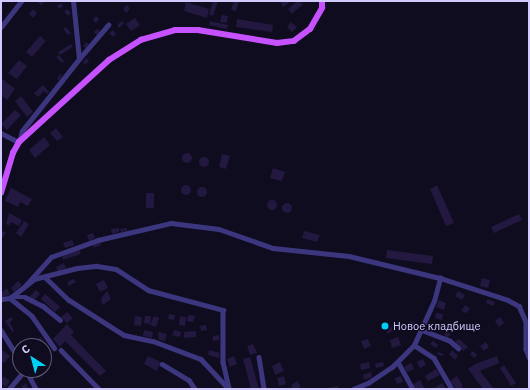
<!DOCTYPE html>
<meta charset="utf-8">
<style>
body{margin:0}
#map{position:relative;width:530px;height:390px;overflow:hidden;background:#100c1f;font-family:"IBM Plex Sans",sans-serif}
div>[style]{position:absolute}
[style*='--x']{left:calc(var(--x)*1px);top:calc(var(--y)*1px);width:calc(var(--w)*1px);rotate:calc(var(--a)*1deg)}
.building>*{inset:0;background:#221840}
.round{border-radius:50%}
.minor>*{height:4.5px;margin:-2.25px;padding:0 2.25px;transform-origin:2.25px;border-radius:2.25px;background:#3c367f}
.major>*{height:5.5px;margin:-2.75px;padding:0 2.75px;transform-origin:2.75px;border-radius:2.75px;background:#c651ff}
.dots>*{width:11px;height:11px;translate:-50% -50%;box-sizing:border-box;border:2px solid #100c1f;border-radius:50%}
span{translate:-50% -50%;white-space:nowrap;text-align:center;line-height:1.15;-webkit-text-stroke:3px #100c1f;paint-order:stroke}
.poi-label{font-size:11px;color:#d2caff}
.left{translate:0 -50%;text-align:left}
.frame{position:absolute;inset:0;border:2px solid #d2caff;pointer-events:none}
.north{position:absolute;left:12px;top:338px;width:40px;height:40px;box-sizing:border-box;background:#100c1f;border:1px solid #5e5879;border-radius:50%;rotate:324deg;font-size:11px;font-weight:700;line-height:16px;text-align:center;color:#d2caff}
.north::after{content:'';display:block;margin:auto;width:14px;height:18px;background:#00d0f5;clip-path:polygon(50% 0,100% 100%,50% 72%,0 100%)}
</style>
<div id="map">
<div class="building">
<div style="clip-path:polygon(36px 1px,45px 1px,41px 5px)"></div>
<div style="clip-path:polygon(213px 1px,218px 1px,213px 16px,209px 14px)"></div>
<div style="clip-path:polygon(234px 1px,239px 1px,236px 11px,231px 10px)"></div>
<div style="clip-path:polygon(280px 1px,287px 1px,289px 3px,283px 7px)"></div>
<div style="clip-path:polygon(297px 1px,303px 4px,292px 14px,288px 9px)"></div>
<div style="clip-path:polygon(186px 2px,209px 9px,207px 18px,184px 11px)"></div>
<div style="clip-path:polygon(61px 3px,63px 6px,59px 9px,57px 6px)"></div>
<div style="clip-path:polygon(126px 5px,130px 8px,127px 13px,123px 10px)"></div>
<div style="clip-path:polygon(33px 9px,37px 13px,33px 18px,29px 14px)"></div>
<div style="clip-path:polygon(67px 9px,71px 13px,68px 16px,64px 12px)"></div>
<div style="clip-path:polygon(222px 15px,228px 16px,227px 23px,220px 22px)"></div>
<div style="clip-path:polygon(96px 16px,99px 19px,96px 23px,93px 20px)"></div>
<div style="clip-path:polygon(135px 18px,140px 25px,131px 31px,126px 24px)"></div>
<div style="clip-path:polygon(237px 19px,273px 25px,272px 32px,236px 27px)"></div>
<div style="clip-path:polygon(122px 21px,124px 23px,119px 28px,117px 25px)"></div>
<div style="clip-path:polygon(210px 21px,228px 25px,227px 29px,209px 25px)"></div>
<div style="clip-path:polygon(291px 22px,297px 27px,292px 32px,287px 27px)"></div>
<div style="clip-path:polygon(66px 27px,71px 33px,68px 35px,63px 29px)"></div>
<div style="clip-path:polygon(97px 29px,100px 31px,97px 35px,94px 32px)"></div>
<div style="clip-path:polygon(113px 30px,116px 34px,113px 37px,109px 33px)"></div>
<div style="clip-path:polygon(40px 36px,46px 41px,32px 57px,26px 52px)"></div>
<div style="clip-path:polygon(86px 42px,89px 44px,86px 48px,83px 46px)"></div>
<div style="clip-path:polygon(71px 44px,73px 47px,60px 55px,58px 52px)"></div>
<div style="clip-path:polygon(59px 55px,64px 61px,62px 63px,56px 57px)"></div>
<div style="clip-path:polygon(87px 58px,89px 61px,85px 65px,83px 62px)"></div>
<div style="clip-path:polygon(19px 60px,27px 66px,17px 79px,8px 73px)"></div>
<div style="clip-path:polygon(60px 74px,62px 75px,59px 80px,57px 79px)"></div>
<div style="clip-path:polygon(1px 78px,15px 89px,7px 100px,1px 95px)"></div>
<div style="clip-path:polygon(43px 85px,49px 92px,47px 94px,44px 91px,38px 97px,34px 93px)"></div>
<div style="clip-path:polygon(21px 96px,33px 112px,27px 117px,15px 101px)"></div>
<div style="clip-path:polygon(15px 110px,21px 115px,7px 130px,1px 124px)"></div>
<div style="clip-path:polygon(56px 128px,63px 137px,57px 141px,50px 133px)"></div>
<div style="clip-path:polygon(44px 137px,50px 145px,35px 158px,29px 150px)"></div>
<div class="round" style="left:182px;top:153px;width:10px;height:10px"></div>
<div style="clip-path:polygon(222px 154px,230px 156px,226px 169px,219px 167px)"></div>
<div class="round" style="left:199px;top:157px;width:10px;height:10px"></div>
<div style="clip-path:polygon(273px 168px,285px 172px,282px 181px,270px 178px)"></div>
<div class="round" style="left:181px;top:185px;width:10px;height:10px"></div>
<div style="clip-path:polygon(437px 185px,454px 223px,446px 226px,430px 189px)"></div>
<div class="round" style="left:197px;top:187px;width:10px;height:10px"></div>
<div style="clip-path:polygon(11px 188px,32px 199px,28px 206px,20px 202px,18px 207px,5px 201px)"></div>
<div style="clip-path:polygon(146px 193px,154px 193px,154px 208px,146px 208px)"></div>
<div class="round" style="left:267px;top:200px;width:10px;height:10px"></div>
<div class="round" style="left:282px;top:203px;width:10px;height:10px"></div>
<div style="clip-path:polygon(9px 213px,22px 220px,19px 226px,11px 222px,10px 225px,6px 224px)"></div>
<div style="clip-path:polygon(519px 214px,522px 220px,494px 233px,491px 227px)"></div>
<div style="clip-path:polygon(24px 221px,29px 224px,21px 237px,16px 233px)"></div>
<div style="clip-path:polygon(119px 228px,119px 232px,112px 234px,111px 229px)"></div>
<div style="clip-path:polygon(127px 228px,127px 231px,121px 232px,120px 229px)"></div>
<div style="clip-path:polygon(1px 230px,6px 233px,1px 240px)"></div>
<div style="clip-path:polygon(304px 231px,320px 235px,317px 242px,302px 238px)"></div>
<div style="clip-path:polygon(93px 233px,95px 238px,89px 241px,87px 235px)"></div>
<div style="clip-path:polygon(72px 240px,74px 245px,65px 248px,63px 243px)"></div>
<div style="clip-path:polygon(100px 241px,101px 245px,94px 248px,92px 244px)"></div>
<div style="clip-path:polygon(79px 249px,81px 254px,63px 260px,62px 256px)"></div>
<div style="clip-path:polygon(387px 250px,433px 256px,432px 264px,386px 258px)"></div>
<div style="clip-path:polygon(64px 263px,66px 268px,58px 271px,56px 267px)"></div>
<div style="clip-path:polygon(482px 278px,490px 280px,488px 288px,480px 286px)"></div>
<div style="clip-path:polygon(74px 279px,76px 282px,69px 286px,67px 282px)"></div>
<div style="clip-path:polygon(104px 280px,108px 288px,100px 292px,96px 284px)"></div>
<div style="clip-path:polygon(18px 281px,22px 285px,14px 292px,11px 288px)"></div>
<div style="clip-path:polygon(7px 288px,10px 295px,1px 297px,1px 293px)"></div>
<div style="clip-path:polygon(36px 290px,40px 294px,31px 304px,26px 300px)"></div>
<div style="clip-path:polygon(107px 291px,111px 299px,103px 305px,101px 302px,102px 297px)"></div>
<div style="clip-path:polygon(458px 291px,465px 295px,462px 300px,455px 296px)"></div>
<div style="clip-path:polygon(45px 294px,60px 307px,55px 312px,41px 299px)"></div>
<div style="clip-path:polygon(487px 299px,495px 302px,493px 306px,486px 303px)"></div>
<div style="clip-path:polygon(439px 300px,446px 303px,444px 310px,436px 307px)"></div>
<div style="clip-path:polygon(465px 305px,470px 308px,467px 313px,461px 311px)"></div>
<div style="clip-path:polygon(67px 312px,73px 318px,67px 323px,61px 317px)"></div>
<div style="clip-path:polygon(436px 313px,443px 314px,442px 320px,435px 318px)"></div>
<div style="clip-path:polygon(169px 314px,175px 315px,174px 320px,168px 319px)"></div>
<div style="clip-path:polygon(188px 315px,195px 316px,193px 322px,187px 321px)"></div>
<div style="clip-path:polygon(135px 316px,142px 317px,141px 326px,134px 325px)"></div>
<div style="clip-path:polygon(145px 316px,151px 316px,150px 324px,144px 323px)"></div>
<div style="clip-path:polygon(154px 316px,159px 318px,156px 327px,150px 325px)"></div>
<div style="clip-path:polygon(180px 316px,186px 317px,185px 326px,179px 325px)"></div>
<div style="clip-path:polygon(11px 317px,13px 320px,10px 322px,14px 331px,12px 332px,5px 321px)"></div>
<div style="clip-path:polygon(500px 317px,504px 323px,499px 327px,495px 321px)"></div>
<div style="clip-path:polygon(411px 321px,416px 323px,414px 328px,409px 326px)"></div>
<div style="clip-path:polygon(67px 324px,74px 332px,71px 335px,106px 371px,100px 376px,65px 341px,60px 347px,53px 339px)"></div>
<div style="clip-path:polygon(206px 325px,207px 330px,201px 331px,200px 326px)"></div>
<div style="clip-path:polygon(390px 325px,393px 330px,388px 334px,385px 329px)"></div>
<div style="clip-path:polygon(144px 330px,153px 332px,152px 338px,143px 336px)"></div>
<div style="clip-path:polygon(174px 330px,181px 332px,180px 337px,172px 335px)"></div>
<div style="clip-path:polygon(196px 331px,196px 337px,184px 338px,184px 332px)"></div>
<div style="clip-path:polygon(158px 332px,167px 334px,165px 341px,159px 340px)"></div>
<div style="clip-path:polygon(448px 332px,451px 335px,447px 338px,444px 334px)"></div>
<div style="clip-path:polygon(219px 335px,219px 340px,213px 341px,213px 336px)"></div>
<div style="clip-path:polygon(41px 337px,52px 356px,44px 361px,44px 346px,34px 346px,32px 342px)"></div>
<div style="clip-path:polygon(398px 337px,401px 345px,392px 348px,390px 340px)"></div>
<div style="clip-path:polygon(368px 339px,371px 346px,364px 349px,361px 341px)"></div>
<div style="clip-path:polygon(459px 339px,468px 347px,463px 351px,454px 342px)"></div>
<div style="clip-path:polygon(433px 341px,438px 345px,436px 348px,430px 344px)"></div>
<div style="clip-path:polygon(486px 342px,489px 347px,484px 351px,480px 346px)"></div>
<div style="clip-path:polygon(253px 344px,257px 353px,250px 355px,247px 346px)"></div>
<div style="clip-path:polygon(1px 349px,10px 356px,4px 363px,1px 361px)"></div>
<div style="clip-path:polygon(209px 350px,220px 353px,219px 358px,208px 355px)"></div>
<div style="clip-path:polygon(452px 350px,458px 356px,455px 360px,449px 354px)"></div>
<div style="clip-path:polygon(473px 351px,477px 355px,474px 358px,470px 354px)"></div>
<div style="clip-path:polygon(438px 352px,444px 354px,443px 356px,437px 354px)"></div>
<div style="clip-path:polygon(148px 356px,161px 362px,157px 371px,144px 364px)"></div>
<div style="clip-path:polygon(234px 356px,237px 364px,230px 367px,227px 359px)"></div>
<div style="clip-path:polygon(497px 356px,499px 363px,480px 371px,494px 389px,483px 389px,468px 369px,475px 364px)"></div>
<div style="clip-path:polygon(250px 357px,259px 389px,251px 389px,243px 359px)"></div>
<div style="clip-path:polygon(423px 359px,426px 365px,420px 368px,417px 362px)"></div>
<div style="clip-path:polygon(280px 362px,284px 371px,275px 375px,272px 366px)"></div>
<div style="clip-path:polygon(369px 362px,370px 368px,361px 370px,360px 364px)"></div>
<div style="clip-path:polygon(383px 362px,384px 366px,376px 368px,375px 364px)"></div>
<div style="clip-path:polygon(411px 363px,414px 369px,407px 372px,404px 367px)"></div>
<div style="clip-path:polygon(504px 365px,516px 383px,511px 386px,500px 368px)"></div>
<div style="clip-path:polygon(436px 369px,440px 375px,428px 381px,425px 376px)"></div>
<div style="clip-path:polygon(371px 372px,372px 377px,364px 380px,363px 375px)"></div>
<div style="clip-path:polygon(3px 376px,10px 381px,6px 387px,1px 384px)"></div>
<div style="clip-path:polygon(284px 376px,286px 384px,279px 386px,277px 378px)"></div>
<div style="clip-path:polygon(401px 376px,403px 382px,397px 384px,395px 378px)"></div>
<div style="clip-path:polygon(457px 376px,463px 386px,459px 389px,456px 389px,450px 381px)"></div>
<div style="clip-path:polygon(420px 380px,425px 389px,416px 389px,413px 384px)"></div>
<div style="clip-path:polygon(297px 381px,301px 387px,293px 389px,291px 386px)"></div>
<div style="clip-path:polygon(442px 383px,446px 389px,433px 389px)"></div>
<div style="clip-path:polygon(26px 384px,29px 389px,23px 389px,21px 386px)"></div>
<div style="clip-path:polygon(338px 386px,338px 389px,328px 389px,328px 388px)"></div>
</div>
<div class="minor">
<div style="--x:1;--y:27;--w:33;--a:-52"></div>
<div style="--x:79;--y:59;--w:45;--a:-49.5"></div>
<div style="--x:1;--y:133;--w:20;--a:27"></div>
<div style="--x:19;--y:142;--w:11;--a:-75"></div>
<div style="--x:22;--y:131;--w:92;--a:-51.6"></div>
<div style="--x:79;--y:59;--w:58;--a:-95.9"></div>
<div style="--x:45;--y:277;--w:33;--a:44"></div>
<div style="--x:69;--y:300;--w:65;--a:32.5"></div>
<div style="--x:124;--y:335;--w:30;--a:12"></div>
<div style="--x:153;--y:341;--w:51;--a:20.6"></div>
<div style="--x:201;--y:359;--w:40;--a:47"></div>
<div style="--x:25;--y:286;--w:39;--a:-48"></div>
<div style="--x:51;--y:257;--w:50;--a:-19.9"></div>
<div style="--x:98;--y:240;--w:75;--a:-13.1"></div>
<div style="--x:171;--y:223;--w:48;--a:7.1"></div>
<div style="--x:219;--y:229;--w:57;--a:19.4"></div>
<div style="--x:273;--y:248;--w:76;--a:6"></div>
<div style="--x:349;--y:256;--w:94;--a:13.6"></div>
<div style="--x:440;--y:278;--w:71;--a:17.9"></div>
<div style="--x:508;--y:300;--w:13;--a:29"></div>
<div style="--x:519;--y:306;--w:17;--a:66"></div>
<div style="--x:526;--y:322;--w:27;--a:90"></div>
<div style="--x:526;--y:349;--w:9;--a:69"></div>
<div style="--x:11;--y:297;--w:14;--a:0"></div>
<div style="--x:25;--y:297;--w:20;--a:27"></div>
<div style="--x:43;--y:306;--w:22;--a:39"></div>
<div style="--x:10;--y:298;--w:28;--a:39"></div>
<div style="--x:32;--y:316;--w:39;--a:55"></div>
<div style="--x:1;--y:299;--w:9;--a:-6"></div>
<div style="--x:10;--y:298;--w:31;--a:-38"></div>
<div style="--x:34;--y:279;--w:44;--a:-14.3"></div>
<div style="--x:77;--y:268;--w:20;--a:-6"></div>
<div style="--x:97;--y:266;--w:19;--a:9"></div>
<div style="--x:116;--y:269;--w:38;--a:33"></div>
<div style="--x:148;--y:290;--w:78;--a:14.9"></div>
<div style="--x:223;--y:310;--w:52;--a:90"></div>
<div style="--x:223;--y:362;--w:28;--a:77"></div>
<div style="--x:1;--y:330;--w:36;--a:58"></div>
<div style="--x:422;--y:330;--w:30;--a:21"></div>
<div style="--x:450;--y:341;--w:11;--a:41"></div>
<div style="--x:414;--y:345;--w:24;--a:33"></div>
<div style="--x:434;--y:358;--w:36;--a:60"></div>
<div style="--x:61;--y:350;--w:54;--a:45.7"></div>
<div style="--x:259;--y:357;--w:32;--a:81"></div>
<div style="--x:398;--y:362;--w:31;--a:61"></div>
<div style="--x:162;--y:364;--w:31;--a:31"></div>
<div style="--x:189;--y:380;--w:11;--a:56"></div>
<div style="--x:26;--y:370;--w:21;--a:62"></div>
<div style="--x:9;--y:389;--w:25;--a:-50"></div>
<div style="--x:353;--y:389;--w:16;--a:-22"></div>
<div style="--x:368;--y:383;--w:29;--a:-34"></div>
<div style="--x:392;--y:367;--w:31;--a:-45"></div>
<div style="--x:414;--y:345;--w:48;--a:-65.6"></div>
<div style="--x:434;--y:301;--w:24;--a:-75"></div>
</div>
<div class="major">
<div style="--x:1;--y:193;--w:42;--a:-73.3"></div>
<div style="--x:13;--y:153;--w:13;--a:-61"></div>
<div style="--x:19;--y:142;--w:122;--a:-42.3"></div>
<div style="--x:109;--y:60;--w:38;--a:-32"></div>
<div style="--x:141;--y:40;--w:35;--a:-16"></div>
<div style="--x:175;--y:30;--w:23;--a:0"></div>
<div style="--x:198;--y:30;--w:80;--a:9.3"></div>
<div style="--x:277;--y:43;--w:17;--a:-7"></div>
<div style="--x:294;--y:41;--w:20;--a:-37"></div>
<div style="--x:310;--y:29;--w:24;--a:-60"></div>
<div style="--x:322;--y:8;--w:7;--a:-90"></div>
</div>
<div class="dots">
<div style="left:385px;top:326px;background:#00d0f5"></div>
</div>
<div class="poi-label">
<span class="left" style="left:393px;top:326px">Новое кладбище</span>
</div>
<div class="frame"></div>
<div class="north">С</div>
</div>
